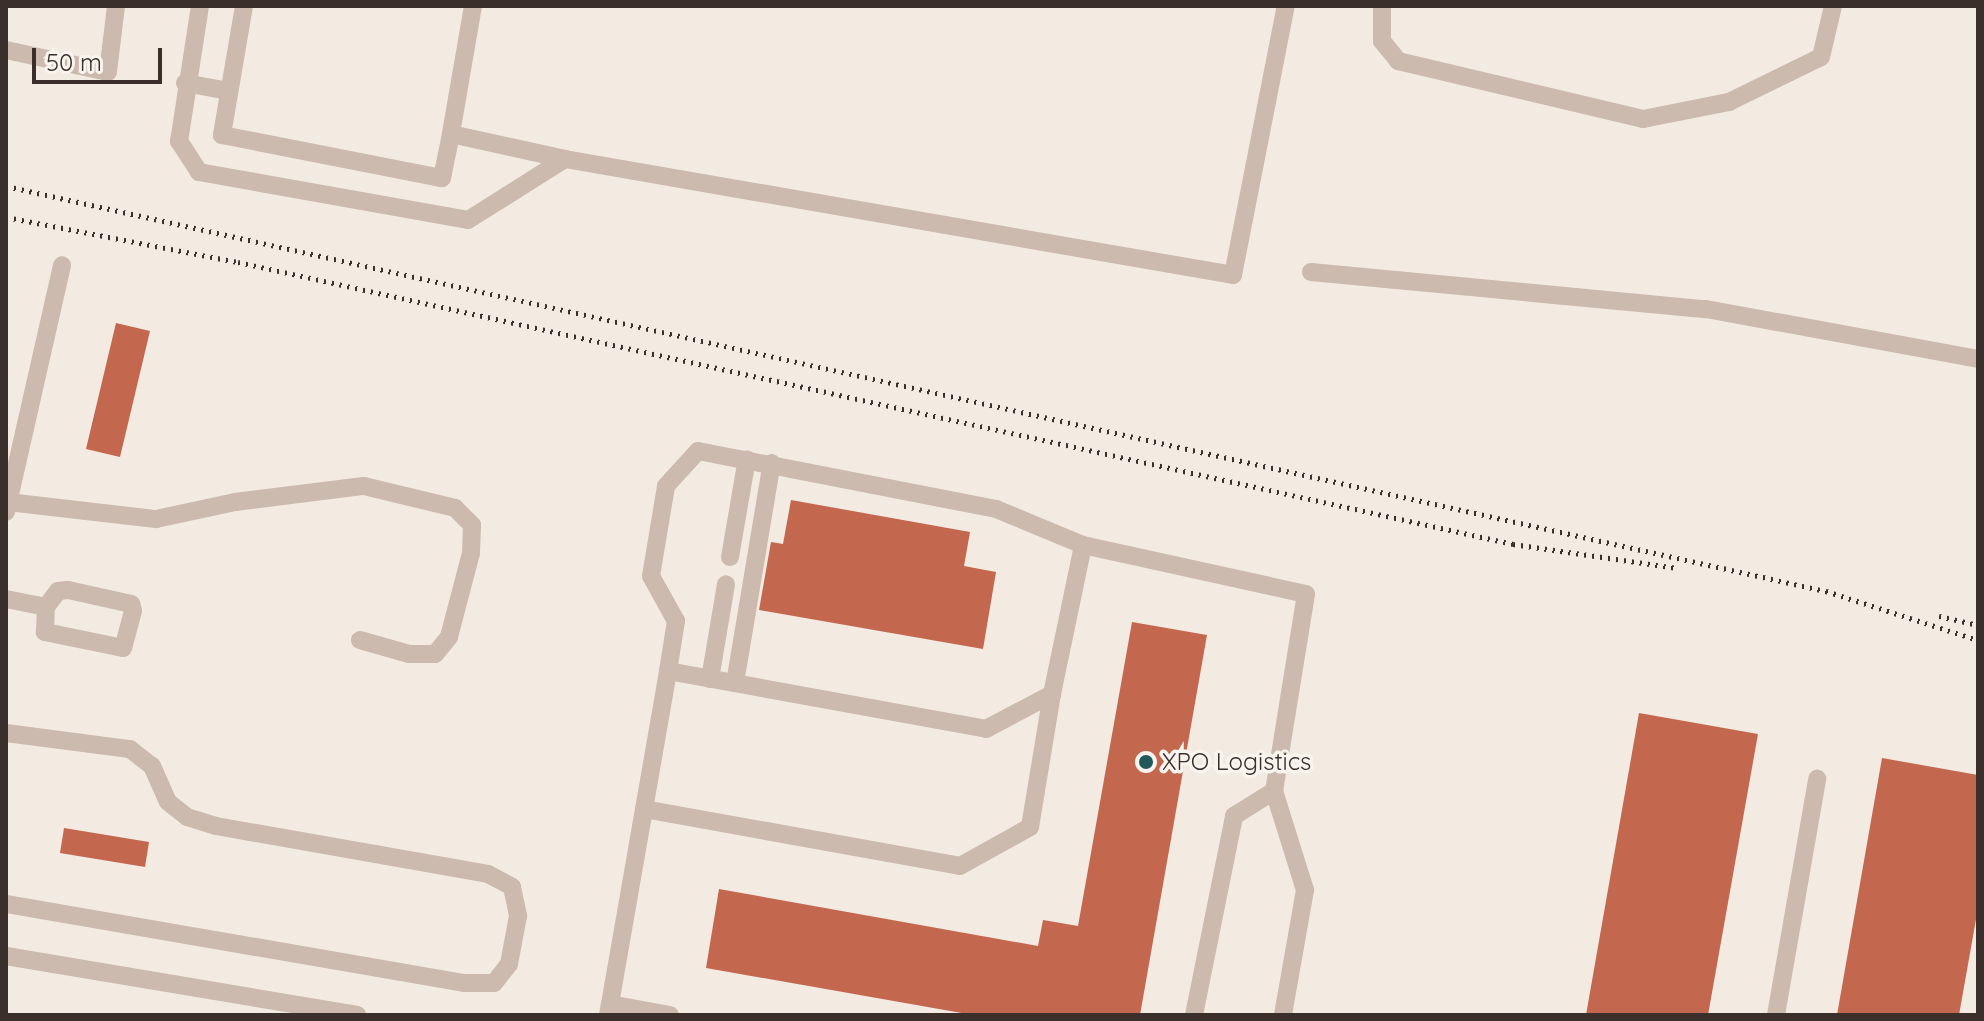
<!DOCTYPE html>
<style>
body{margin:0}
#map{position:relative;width:1984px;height:1021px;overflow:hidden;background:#f3eae1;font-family:Quicksand,sans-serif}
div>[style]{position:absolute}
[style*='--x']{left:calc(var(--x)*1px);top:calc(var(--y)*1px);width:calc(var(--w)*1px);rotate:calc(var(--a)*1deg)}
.building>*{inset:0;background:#c3674f}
.minor>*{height:18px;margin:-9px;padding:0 9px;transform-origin:9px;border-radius:9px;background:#cbbaad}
.rail>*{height:5px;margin-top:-2.5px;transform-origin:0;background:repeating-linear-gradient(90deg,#3a2f2b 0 2px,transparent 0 8px)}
.dots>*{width:22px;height:22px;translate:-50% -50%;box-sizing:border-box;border:4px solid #faf4ee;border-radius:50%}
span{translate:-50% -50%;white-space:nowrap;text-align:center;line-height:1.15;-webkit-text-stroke:7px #faf4ee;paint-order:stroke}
.poi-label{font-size:24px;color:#3a2f2b}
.left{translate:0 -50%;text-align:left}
.frame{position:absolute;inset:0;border:8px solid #3a2f2b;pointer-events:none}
.scale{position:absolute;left:32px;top:48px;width:130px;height:36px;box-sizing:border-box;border:4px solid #3a2f2b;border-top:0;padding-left:10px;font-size:24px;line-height:28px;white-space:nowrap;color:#3a2f2b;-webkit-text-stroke:6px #faf4ee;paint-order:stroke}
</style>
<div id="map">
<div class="building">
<div style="clip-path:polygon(116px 323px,150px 331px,120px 457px,86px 449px)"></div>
<div style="clip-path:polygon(791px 500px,970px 532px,964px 566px,996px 572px,983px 649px,759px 610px,771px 542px,783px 544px)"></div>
<div style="clip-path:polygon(1132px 622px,1207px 635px,1140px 1015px,973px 1015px,706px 968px,719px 889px,1038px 946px,1043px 920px,1078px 926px)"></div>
<div style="clip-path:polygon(1639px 713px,1758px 734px,1708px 1015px,1586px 1015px)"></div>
<div style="clip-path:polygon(1882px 758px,1978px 775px,1978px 908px,1959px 1015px,1837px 1015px)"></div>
<div style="clip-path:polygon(64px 828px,149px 842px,145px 867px,60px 853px)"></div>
</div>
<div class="minor">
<div style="--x:200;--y:6;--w:137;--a:98.8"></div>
<div style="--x:179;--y:141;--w:37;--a:57"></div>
<div style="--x:199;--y:172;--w:273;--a:10.1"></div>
<div style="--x:468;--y:220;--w:115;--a:-32.2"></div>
<div style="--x:565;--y:159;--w:678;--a:9.85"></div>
<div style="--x:1233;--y:275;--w:274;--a:-78.9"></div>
<div style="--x:244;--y:6;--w:131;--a:99.7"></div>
<div style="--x:222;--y:135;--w:224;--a:11.1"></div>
<div style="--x:442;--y:178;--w:45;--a:-78.4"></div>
<div style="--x:473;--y:6;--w:130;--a:99.8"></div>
<div style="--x:451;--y:134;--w:117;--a:12.4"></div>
<div style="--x:1382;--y:6;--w:35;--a:90"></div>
<div style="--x:1382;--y:41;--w:26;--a:51"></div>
<div style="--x:1398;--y:61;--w:252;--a:13.3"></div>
<div style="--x:1643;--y:119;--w:88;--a:-11.2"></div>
<div style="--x:1729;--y:102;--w:102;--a:-26.1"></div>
<div style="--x:1821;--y:57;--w:52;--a:-76.8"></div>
<div style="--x:6;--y:50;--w:104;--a:12.2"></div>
<div style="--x:108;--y:72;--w:66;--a:-83.1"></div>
<div style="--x:185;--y:83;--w:45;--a:10.3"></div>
<div style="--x:1311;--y:272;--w:397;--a:5.4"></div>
<div style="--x:1706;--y:309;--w:277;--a:10.4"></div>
<div style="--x:8;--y:502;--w:149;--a:6.6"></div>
<div style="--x:156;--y:519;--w:81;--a:-12.1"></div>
<div style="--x:235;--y:502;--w:130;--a:-7.1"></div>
<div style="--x:364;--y:486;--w:94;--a:13.6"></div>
<div style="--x:455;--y:508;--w:24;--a:45"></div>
<div style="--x:472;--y:525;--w:28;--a:92"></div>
<div style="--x:471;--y:553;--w:87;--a:104.7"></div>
<div style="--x:449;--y:637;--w:22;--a:129"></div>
<div style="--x:435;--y:654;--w:26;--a:180"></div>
<div style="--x:409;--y:654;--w:51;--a:-164.1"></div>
<div style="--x:6;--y:512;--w:253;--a:-77.2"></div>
<div style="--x:730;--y:557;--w:99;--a:-80.2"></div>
<div style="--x:68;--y:590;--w:65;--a:12.5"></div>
<div style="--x:131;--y:604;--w:7;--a:74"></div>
<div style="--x:133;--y:611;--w:38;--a:105"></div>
<div style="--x:123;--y:648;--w:80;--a:-168.4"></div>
<div style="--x:45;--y:632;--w:25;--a:-88"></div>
<div style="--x:46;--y:607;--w:20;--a:-53"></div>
<div style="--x:58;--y:591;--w:10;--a:-6"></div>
<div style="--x:6;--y:599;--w:41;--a:11.3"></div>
<div style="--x:668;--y:671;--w:51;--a:-80.9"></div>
<div style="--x:676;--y:621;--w:51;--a:-119.1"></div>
<div style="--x:651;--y:576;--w:91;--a:-80.5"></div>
<div style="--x:666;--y:486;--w:47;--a:-47.6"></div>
<div style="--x:698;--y:451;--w:304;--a:11"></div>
<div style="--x:996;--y:509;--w:94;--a:22.5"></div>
<div style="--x:710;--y:679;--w:96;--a:-80.4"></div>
<div style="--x:735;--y:683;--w:223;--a:-80.5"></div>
<div style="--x:6;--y:733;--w:125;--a:7.4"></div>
<div style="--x:130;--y:749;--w:28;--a:38"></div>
<div style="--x:152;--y:766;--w:39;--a:66"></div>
<div style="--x:168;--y:802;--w:24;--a:38"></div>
<div style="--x:187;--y:817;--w:30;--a:17"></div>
<div style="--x:216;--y:826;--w:276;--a:10"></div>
<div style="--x:488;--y:874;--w:27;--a:28"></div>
<div style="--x:512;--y:887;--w:30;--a:78"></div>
<div style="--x:518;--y:916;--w:49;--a:100.6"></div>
<div style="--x:509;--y:964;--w:24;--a:128"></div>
<div style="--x:494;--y:983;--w:30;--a:180"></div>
<div style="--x:464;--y:983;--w:465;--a:-170.2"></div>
<div style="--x:644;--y:809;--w:321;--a:10.2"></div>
<div style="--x:960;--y:866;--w:80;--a:-29.1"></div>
<div style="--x:1030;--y:827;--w:135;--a:-80.6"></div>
<div style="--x:6;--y:956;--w:356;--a:9.5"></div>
<div style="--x:610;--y:1004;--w:338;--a:-80.1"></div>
<div style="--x:668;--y:671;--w:323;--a:10.3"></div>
<div style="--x:986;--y:729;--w:75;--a:-27.9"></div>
<div style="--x:1052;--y:694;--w:152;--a:-78.2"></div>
<div style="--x:1083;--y:545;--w:228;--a:12.4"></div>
<div style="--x:1306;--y:594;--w:200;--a:99.2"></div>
<div style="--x:1274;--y:791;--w:104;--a:72.6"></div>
<div style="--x:1305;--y:890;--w:127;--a:100"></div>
<div style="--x:608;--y:1015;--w:11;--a:-80"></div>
<div style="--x:610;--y:1004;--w:61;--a:10.4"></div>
<div style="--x:1194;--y:1015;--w:203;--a:-78.6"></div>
<div style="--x:1234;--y:816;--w:47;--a:-32"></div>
<div style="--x:1776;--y:1015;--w:240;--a:-80.1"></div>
</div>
<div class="rail">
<div style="--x:6;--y:186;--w:1865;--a:12.55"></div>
<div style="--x:1826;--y:591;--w:160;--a:17.9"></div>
<div style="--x:6;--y:217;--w:236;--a:11"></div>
<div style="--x:238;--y:262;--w:1306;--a:12.47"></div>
<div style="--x:1513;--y:544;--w:166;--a:8.3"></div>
<div style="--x:1939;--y:616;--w:40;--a:13"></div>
</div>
<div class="dots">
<div style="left:1146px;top:762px;background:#21595b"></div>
</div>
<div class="poi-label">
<span class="left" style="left:1162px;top:762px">XPO Logistics</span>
</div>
<div class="frame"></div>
<div class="scale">50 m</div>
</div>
